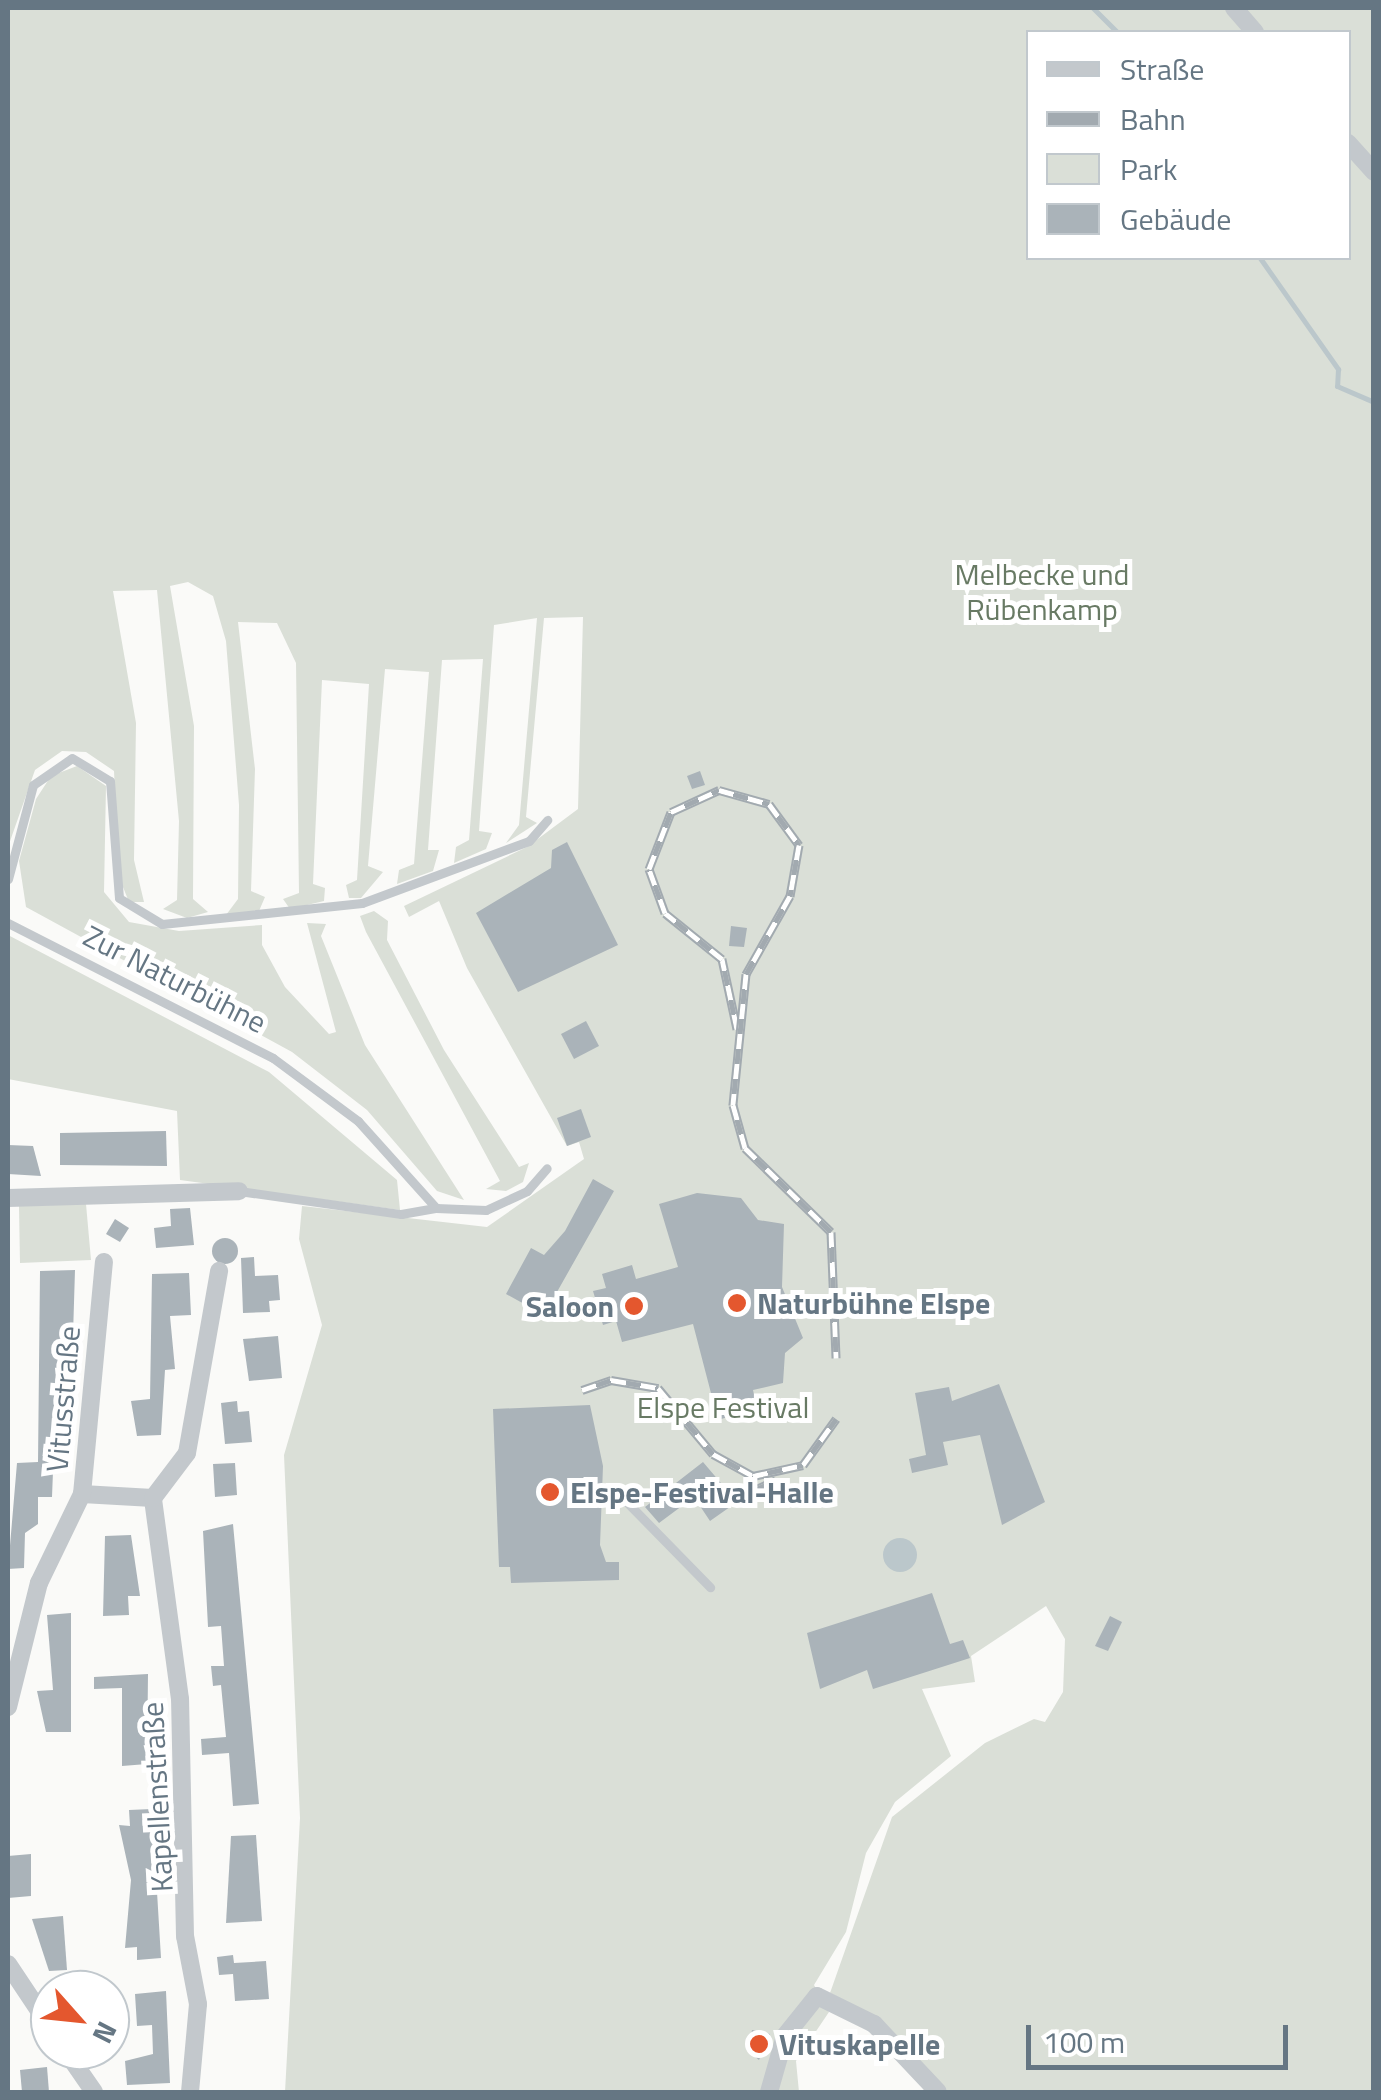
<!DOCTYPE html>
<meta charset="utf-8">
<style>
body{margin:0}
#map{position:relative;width:1381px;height:2100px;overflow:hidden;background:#fafaf8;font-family:"Titillium Web",sans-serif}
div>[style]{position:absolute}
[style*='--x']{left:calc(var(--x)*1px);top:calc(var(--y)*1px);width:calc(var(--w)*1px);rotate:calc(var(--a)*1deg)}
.green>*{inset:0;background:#dadfd7}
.water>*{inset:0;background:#bbc7cb}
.round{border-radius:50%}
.stream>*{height:5px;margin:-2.5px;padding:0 2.5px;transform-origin:2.5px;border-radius:2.5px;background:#bbc7cb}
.building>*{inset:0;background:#aab3b9}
.service>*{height:9px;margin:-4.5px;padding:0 4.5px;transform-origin:4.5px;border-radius:4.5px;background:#c3c8cc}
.minor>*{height:18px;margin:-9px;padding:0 9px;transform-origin:9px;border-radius:9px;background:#c3c8cc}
.rail>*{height:9px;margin-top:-4.5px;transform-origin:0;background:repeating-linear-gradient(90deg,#fff 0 15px,#a2aab0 0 30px);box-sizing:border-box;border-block:2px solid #a2aab0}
.dots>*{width:28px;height:28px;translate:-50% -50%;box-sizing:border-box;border:5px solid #fff;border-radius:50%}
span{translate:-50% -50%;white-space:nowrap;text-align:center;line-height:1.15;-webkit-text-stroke:10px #fff;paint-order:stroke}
.park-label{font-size:30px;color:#687a64}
.street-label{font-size:30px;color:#657683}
.poi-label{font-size:30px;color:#657683;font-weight:700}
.left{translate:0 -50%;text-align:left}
.right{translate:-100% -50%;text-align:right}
.frame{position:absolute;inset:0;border:10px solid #657683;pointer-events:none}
.legend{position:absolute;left:1026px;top:30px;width:325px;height:230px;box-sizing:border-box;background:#fff;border:2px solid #c1c8cd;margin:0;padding:12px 18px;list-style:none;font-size:30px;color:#657683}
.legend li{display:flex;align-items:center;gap:20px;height:50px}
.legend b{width:50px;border:2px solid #c1c8cd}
.north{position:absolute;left:30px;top:1970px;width:100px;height:100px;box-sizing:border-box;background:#fff;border:2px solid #c1c8cd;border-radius:50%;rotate:117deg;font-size:28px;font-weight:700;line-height:40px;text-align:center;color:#657683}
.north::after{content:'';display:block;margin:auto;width:35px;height:45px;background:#e4572e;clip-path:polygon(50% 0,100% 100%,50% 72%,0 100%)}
.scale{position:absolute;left:1026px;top:2025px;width:262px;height:45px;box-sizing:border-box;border:5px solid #657683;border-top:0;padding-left:12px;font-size:30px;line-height:35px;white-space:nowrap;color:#657683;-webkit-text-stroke:8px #fff;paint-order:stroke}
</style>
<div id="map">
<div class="green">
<div style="clip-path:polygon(evenodd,8px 8px,1373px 8px,1373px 2092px,944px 2092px,875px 2017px,830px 1993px,892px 1817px,985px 1743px,1034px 1719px,1045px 1722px,1063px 1692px,1065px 1639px,1046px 1606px,971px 1656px,975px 1682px,922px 1689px,951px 1756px,895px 1802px,866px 1853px,846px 1932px,814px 1985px,829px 2012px,796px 2061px,799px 2092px,285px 2092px,300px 1818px,284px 1455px,322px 1325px,299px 1239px,302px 1206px,487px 1227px,584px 1159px,579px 1142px,567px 1146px,467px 968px,439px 901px,409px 917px,404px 906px,527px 847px,578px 809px,583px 617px,544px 618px,526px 817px,537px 823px,506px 843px,519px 825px,537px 618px,494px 625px,479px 831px,492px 833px,486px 849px,454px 863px,456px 847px,469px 840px,483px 659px,442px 660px,428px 850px,439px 850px,433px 871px,397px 884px,399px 870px,414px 864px,429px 672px,385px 669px,368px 866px,383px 872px,361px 898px,349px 898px,346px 885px,357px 880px,369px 684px,322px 680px,313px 884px,325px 888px,324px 901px,290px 909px,283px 899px,299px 893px,296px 663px,277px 623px,238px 622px,255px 769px,251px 891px,265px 897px,259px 911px,226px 915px,238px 899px,239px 805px,226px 641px,213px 596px,188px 582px,170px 586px,194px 726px,193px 899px,208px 912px,187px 918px,163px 909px,177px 900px,179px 821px,157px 590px,113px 591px,136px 723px,134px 860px,144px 902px,129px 902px,119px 877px,114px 771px,86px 752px,62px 751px,35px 770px,8px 847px,8px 8px,1028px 32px,1348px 32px,1348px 258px,1028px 258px,1028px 32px)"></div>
<div style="clip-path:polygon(77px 766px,106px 786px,104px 892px,129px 922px,179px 931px,262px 925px,262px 945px,285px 987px,329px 1034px,336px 1032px,307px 923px,326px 924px,321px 936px,365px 1045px,464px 1200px,437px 1191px,367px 1110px,292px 1052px,26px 907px,19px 861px,36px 799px,51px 776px)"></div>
<div style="clip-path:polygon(374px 911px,388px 921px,387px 940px,444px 1050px,519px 1167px,529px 1163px,523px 1182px,506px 1191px,486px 1189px,500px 1181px,366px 932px,360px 916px)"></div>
<div style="clip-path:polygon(8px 935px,269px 1072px,397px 1180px,400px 1210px,180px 1180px,177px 1111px,8px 1079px)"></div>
<div style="clip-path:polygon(86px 1204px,91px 1260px,20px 1263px,19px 1206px)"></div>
</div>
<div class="water">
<div class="round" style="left:883px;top:1538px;width:34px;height:34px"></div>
</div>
<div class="stream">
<div style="--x:1093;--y:8;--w:34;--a:45"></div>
<div style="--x:1260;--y:258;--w:136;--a:54.9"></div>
<div style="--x:1338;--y:369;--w:17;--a:93"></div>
<div style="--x:1337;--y:386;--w:40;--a:23.4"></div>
</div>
<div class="building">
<div style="clip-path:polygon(700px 771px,705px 785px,692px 789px,687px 776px)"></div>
<div style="clip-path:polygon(567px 842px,618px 945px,518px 992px,476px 913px,551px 868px,552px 850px)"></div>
<div style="clip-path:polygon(731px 926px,747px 928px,744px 947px,729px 946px)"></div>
<div style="clip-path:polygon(586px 1021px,599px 1046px,574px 1059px,561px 1034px)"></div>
<div style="clip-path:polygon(581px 1109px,591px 1137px,567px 1146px,557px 1118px)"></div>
<div style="clip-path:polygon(166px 1131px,167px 1166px,60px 1165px,60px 1133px)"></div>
<div style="clip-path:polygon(8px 1145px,33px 1146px,41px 1176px,8px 1174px)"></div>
<div style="clip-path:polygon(593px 1179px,614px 1191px,544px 1315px,506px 1294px,531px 1248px,544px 1255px,565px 1231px)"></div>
<div style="clip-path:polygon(697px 1193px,741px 1198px,758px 1220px,784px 1224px,782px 1287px,803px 1338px,785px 1353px,783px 1383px,753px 1390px,757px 1408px,718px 1420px,693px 1324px,622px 1342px,616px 1321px,603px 1325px,593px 1291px,606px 1288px,602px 1274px,632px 1265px,636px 1279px,678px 1267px,659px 1204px)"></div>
<div style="clip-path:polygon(190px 1208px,194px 1245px,156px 1248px,154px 1228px,171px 1226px,170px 1209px)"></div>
<div style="clip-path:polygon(115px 1219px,129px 1228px,120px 1242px,106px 1234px)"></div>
<div class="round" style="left:212px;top:1238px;width:26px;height:26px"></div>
<div style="clip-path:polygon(254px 1257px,255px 1276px,278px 1275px,280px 1300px,269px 1301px,270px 1312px,243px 1313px,241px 1258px)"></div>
<div style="clip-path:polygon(75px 1270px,72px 1368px,59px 1378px,64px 1446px,54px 1446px,52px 1497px,38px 1497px,38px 1524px,25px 1533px,24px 1568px,8px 1569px,17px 1463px,38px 1462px,40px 1271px)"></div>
<div style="clip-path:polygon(189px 1273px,191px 1315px,170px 1316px,175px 1369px,165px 1370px,161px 1435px,137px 1436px,131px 1401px,150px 1399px,152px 1274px)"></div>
<div style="clip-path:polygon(278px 1336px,282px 1378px,249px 1381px,243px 1339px)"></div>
<div style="clip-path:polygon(999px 1384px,1045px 1502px,1002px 1525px,980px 1435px,943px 1442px,948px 1465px,912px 1473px,909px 1459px,926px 1455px,915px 1393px,949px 1387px,952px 1401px)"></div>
<div style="clip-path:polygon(237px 1401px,238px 1412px,249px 1411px,252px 1442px,225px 1444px,221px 1403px)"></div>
<div style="clip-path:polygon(590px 1405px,603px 1466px,600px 1545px,606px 1562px,619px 1562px,619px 1580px,511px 1583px,510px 1567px,499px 1567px,493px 1409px)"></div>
<div style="clip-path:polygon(703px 1462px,737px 1502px,710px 1521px,694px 1497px,659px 1523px,645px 1507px)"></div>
<div style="clip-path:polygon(235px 1463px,237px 1495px,215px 1497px,213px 1464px)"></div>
<div style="clip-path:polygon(233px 1524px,259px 1804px,233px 1806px,229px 1753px,202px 1755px,201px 1739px,226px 1737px,221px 1685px,213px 1686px,211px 1666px,224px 1666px,221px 1626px,208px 1627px,203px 1531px)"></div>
<div style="clip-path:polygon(131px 1535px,140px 1596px,128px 1596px,129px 1615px,103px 1616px,105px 1536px)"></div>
<div style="clip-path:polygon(932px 1593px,950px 1644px,963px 1640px,970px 1658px,873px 1689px,867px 1670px,820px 1689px,807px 1633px)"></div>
<div style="clip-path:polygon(71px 1613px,71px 1732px,46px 1732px,37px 1691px,53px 1690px,47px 1615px)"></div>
<div style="clip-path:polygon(1110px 1616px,1122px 1622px,1108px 1651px,1095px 1646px)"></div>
<div style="clip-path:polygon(148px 1674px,147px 1764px,122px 1766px,122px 1688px,94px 1689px,94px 1677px)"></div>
<div style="clip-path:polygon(152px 1809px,161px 1958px,137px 1960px,137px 1947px,125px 1948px,131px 1880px,119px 1825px,130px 1826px,129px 1810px)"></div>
<div style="clip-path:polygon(256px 1835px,262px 1921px,226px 1923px,231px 1836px)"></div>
<div style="clip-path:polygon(31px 1854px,31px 1896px,8px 1898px,8px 1856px)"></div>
<div style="clip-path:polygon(63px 1916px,67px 1970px,49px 1971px,32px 1919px)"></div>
<div style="clip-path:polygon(233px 1955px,234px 1963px,266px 1961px,269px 1999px,235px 2001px,233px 1974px,219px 1975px,217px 1957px)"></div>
<div style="clip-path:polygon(166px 1991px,170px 2083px,127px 2085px,125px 2061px,153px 2054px,152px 2025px,137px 2026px,135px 1994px)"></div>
<div style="clip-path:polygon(752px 2030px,770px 2034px,759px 2060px,748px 2051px)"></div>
<div style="clip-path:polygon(47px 2067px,49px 2092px,22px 2092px,20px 2070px)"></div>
</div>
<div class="service">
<div style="--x:8;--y:879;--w:97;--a:-75.1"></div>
<div style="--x:33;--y:785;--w:47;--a:-34.7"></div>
<div style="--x:72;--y:758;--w:44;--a:31.2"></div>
<div style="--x:110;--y:781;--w:117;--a:85.6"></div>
<div style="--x:119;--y:898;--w:50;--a:31.2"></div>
<div style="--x:162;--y:924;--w:201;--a:-6"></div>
<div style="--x:362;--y:903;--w:178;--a:-20.4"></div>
<div style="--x:529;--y:841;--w:28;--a:-49"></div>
<div style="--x:8;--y:923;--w:297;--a:27"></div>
<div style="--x:273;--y:1058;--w:106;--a:36.5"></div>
<div style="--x:358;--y:1121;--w:117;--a:48.1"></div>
<div style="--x:436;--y:1208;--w:50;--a:2.3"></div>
<div style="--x:486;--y:1210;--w:45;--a:-24.9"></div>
<div style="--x:527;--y:1191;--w:30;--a:-49"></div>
<div style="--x:239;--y:1191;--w:164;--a:8.1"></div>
<div style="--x:401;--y:1214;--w:36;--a:-10"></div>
<div style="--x:613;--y:1488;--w:139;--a:45.6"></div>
</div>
<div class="minor">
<div style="--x:1234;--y:8;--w:32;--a:49"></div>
<div style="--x:1348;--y:143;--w:39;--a:48"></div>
<div style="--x:8;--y:1198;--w:231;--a:-1.7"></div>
<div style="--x:82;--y:1494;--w:71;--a:3.2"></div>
<div style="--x:8;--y:1707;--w:128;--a:-76"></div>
<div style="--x:39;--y:1583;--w:99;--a:-64.2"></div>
<div style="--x:82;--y:1494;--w:233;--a:-84.6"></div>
<div style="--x:8;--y:1964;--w:76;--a:56.3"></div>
<div style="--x:65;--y:2050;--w:51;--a:55.4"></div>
<div style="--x:190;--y:2092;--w:88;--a:-84.8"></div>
<div style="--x:198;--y:2004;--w:69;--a:-100.8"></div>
<div style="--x:185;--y:1936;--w:237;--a:-91.2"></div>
<div style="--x:180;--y:1699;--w:203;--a:-97.7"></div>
<div style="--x:153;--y:1498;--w:56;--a:-52.9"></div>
<div style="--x:187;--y:1453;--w:185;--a:-80"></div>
<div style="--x:769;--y:2092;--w:58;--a:-74.1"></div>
<div style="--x:785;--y:2036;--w:51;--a:-51.3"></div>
<div style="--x:817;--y:1996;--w:64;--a:26.2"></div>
<div style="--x:874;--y:2024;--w:93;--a:46.7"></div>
</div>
<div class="rail">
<div style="--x:737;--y:1029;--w:72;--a:-102.1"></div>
<div style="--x:722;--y:959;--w:73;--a:-141.1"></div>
<div style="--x:665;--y:913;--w:47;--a:-110"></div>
<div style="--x:649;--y:869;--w:61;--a:-68.9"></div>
<div style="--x:671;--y:812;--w:53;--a:-24.6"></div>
<div style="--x:719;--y:790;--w:52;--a:15.6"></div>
<div style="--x:769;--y:804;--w:51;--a:53.8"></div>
<div style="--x:799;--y:845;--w:52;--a:100"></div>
<div style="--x:790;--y:896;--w:90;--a:119.4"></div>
<div style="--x:746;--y:974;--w:132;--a:95.7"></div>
<div style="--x:733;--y:1105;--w:45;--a:74.4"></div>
<div style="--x:745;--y:1148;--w:120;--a:44.3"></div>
<div style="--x:831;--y:1232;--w:126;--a:87.7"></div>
<div style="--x:582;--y:1390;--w:31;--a:-19"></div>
<div style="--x:611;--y:1380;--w:48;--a:9.7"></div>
<div style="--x:658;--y:1388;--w:86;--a:50.2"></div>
<div style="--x:713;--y:1454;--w:46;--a:28.8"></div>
<div style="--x:753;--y:1476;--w:51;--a:-12.4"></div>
<div style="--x:803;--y:1465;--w:57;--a:-54.3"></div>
<div style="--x:743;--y:1495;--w:36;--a:-24"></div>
</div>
<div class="dots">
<div style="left:737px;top:1303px;background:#e4572e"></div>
<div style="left:634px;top:1306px;background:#e4572e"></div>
<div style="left:550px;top:1492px;background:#e4572e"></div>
<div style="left:759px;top:2044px;background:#e4572e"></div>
</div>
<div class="park-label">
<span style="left:1042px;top:591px">Melbecke und<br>Rübenkamp</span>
<span style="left:723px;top:1407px">Elspe Festival</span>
</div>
<div class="street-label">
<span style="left:175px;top:979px;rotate:27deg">Zur Naturbühne</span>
<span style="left:63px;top:1399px;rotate:-85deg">Vitusstraße</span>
<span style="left:157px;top:1797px;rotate:-93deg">Kapellenstraße</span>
</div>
<div class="poi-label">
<span class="left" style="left:757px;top:1303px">Naturbühne Elspe</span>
<span class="right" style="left:614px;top:1306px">Saloon</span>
<span class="left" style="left:570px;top:1492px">Elspe-Festival-Halle</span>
<span class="left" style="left:779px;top:2044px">Vituskapelle</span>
</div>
<div class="frame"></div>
<ul class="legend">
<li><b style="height:12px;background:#c3c8cc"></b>Straße</li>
<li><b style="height:12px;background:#a2aab0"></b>Bahn</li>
<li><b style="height:28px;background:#dadfd7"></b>Park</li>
<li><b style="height:28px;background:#aab3b9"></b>Gebäude</li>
</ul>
<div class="north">N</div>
<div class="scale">100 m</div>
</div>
